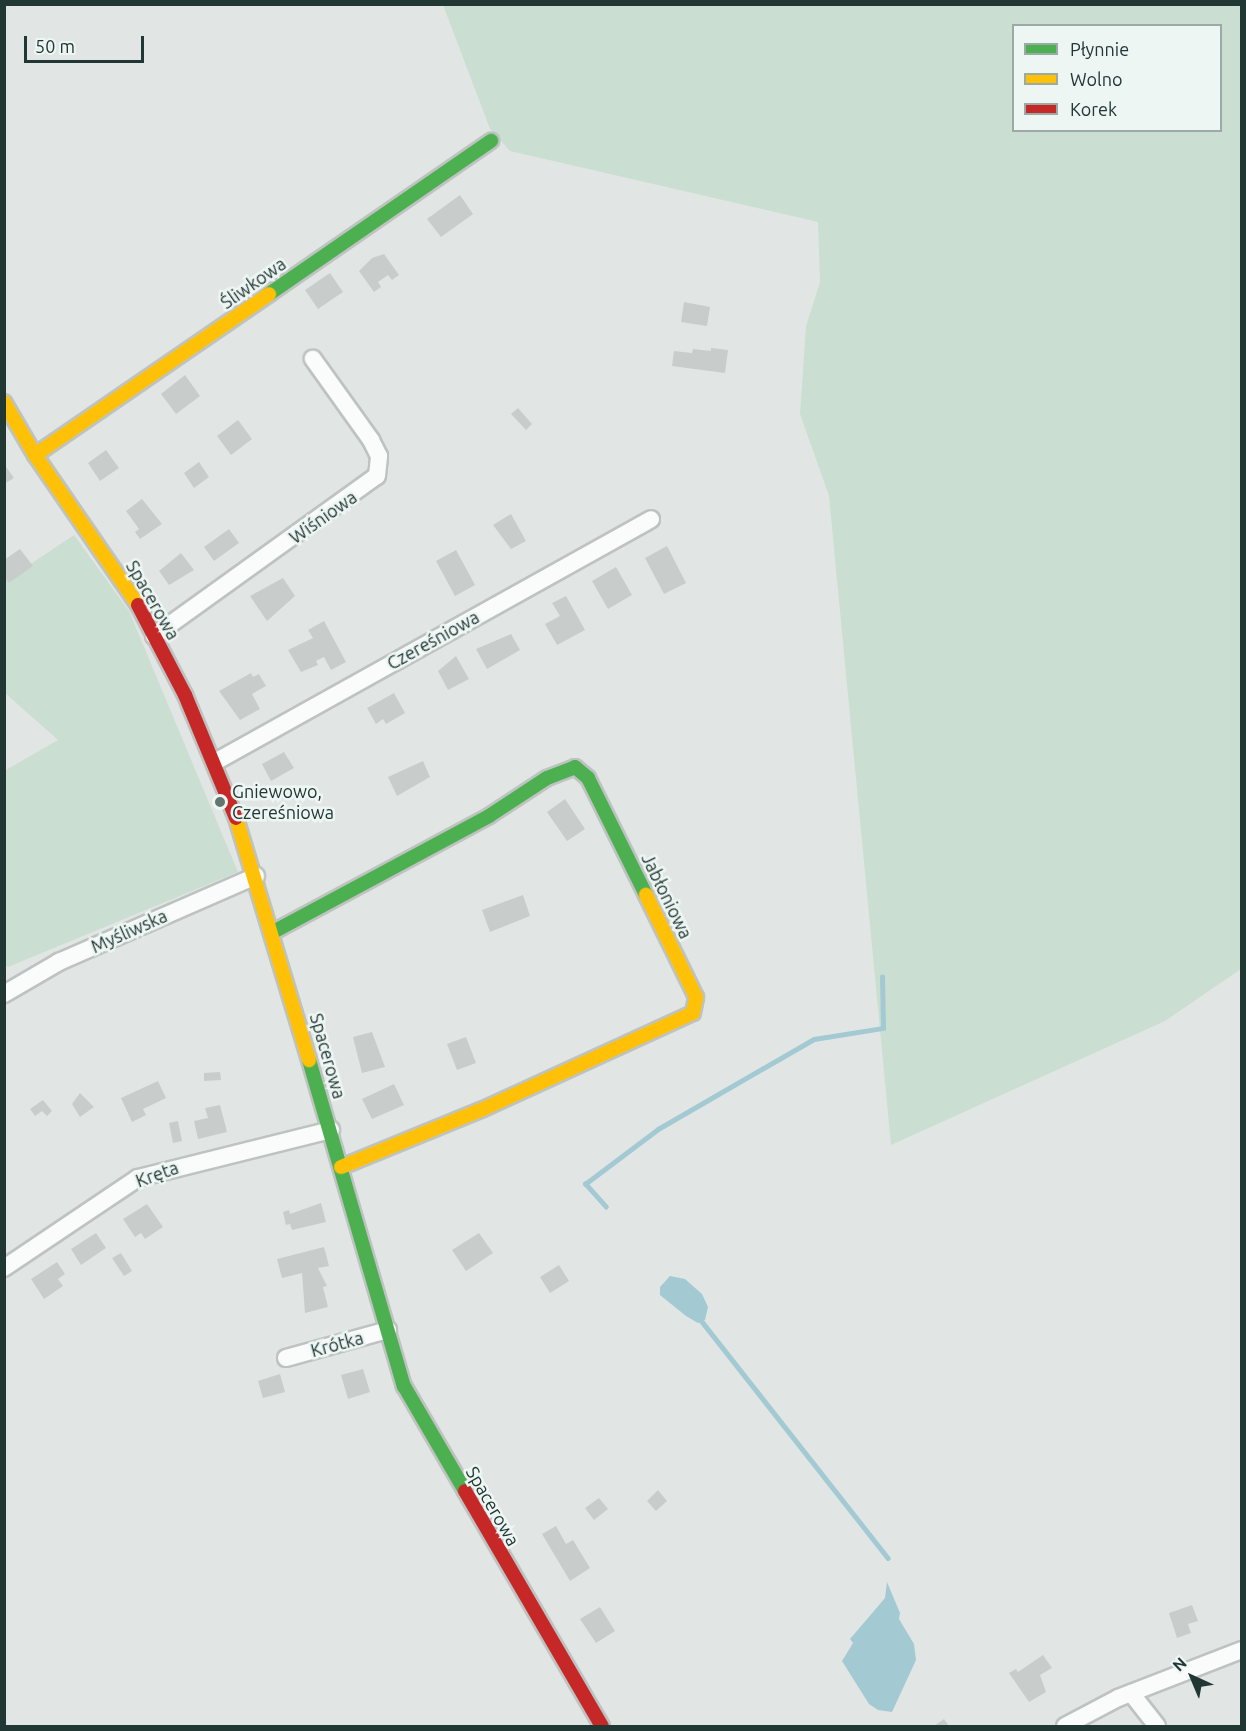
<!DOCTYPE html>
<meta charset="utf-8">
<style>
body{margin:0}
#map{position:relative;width:1246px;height:1731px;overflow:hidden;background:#e1e6e4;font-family:Ubuntu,sans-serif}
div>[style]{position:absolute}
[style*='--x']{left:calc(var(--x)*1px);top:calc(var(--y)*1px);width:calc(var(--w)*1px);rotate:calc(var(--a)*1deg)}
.green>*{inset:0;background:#cadfd2}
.water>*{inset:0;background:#a3c9d3}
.stream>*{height:4.5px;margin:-2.25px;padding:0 2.25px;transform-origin:2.25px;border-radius:2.25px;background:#a3c9d3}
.building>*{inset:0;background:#c8cdcb}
.roads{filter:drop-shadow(2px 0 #bec3c1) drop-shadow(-2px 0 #bec3c1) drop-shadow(0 2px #bec3c1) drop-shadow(0 -2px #bec3c1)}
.street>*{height:16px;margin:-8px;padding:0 8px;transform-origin:8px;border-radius:8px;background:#fafbfb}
.fast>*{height:14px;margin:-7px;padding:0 7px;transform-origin:7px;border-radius:7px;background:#4caf50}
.slow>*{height:14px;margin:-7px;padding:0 7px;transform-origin:7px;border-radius:7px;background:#ffc107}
.jam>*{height:14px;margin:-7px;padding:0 7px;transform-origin:7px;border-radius:7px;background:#c62828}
.dots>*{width:16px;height:16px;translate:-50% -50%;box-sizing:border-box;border:3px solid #eef6f3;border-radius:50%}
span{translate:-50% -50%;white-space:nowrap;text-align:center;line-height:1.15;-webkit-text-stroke:5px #eef6f3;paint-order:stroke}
.street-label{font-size:18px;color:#213733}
.poi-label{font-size:18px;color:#213733}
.left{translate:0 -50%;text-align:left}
.frame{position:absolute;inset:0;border:6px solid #213733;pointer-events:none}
.legend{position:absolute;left:1012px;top:24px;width:210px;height:108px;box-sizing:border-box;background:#eef6f3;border:2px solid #9caaa6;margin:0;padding:8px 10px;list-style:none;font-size:18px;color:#213733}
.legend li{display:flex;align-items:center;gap:12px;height:30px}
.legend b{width:30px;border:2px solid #9caaa6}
.north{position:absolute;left:1162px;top:1647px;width:60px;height:60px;-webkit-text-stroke:4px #eef6f3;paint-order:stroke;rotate:316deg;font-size:16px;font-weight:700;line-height:24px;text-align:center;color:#213733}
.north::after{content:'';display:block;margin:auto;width:21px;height:27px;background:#213733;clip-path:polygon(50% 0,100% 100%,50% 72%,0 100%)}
.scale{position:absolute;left:24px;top:36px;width:120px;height:27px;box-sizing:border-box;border:3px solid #213733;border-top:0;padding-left:8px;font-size:18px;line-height:21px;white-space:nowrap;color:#213733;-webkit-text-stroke:4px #eef6f3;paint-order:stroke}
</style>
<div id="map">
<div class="green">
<div style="clip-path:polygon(evenodd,443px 5px,1241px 5px,1241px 969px,1165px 1021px,891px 1145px,829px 496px,800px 414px,806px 326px,820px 282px,818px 222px,510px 151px,490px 129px,443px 5px,1014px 26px,1220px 26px,1220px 130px,1014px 130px,1014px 26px)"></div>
<div style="clip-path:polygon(74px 535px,129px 611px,238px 872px,8px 967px,4px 965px,4px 771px,58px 740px,5px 693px,5px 581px)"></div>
</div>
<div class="water">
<div style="clip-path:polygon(670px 1276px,685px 1279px,702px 1294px,708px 1307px,705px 1320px,698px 1323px,686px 1316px,660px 1295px,660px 1287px)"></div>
<div style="clip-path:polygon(887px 1582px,900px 1613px,899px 1619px,914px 1644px,916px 1660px,892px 1712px,878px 1710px,869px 1704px,842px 1661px,853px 1643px,850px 1639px,885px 1598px)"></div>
</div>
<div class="stream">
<div style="--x:606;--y:1207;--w:31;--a:-132"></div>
<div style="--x:585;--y:1184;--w:91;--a:-37"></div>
<div style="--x:658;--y:1129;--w:180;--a:-30"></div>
<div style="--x:814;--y:1039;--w:70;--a:-9.1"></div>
<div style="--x:883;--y:1028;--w:51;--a:-91.1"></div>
<div style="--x:700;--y:1319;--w:304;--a:51.8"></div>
</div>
<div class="building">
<div style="clip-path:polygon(460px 195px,473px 214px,441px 237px,427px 219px)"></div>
<div style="clip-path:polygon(384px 254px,399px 275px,392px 280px,388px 275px,378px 282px,381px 287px,374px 292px,359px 271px,372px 258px)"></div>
<div style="clip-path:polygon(330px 273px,343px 292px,318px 309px,305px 290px)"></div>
<div style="clip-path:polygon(684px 302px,710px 307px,707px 326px,681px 322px)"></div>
<div style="clip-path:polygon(711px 348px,728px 350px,725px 373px,672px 366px,674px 351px,692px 353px,693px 349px,711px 351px)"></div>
<div style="clip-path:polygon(185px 375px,200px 396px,176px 414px,161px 394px)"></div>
<div style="clip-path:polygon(518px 408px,532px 424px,526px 430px,511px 414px)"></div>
<div style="clip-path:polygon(238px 420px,252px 439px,231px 455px,217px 436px)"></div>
<div style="clip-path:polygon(106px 450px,119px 468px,100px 481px,88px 463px)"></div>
<div style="clip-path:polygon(199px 462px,209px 477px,194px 488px,184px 473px)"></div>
<div style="clip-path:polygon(4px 464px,14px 478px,4px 484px)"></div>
<div style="clip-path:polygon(142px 499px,162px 524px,140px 539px,135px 532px,139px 529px,126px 511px)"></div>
<div style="clip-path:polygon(511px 514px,526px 541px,511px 549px,493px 525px)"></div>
<div style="clip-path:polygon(229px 529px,239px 543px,214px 561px,204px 547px)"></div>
<div style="clip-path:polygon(667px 546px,686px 583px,664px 594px,645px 558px)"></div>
<div style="clip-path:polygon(20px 549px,33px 566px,9px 583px,4px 577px,4px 560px)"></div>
<div style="clip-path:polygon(456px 550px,475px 585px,455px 596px,436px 561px)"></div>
<div style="clip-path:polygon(181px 553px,194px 570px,169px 585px,159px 571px)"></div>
<div style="clip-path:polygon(616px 567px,632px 595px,608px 609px,592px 581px)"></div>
<div style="clip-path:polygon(283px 578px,295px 596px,267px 621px,250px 596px)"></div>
<div style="clip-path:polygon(566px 596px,585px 630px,557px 645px,545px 624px,560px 616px,552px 603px)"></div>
<div style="clip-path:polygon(324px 621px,346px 662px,331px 670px,324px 657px,316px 661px,318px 665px,301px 672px,288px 650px,313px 638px,308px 630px)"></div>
<div style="clip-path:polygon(511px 634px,520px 650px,487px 669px,476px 649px)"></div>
<div style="clip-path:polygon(456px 656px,469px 679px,448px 690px,438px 671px)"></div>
<div style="clip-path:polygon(251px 673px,253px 677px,259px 674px,266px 686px,252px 694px,260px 709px,240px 720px,219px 691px)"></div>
<div style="clip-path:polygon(394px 693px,405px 713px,386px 724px,383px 719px,376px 724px,367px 708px)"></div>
<div style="clip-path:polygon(284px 752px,294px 768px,271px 781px,262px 764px)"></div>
<div style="clip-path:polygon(423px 761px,430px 777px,397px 796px,388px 777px)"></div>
<div style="clip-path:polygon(565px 799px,585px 829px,567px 841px,547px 812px)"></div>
<div style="clip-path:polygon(523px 895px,530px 916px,490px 932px,482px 910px)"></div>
<div style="clip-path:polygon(372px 1032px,385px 1067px,362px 1073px,353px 1037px)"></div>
<div style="clip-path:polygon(466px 1037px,476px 1063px,457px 1070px,447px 1044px)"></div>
<div style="clip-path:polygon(220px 1072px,221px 1080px,204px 1081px,204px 1073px)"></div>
<div style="clip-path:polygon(158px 1081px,166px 1098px,143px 1109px,146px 1115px,132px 1122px,121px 1098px)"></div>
<div style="clip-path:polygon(394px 1084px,404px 1105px,372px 1119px,362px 1099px)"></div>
<div style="clip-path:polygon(80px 1093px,94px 1107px,80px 1117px,72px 1104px)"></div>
<div style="clip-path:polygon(43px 1100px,52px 1111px,47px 1116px,42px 1111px,35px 1116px,30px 1109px)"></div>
<div style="clip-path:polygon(220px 1105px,227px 1132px,198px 1139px,194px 1121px,208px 1118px,205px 1108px)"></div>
<div style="clip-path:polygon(178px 1121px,182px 1141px,173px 1143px,169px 1123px)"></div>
<div style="clip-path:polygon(321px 1203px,326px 1222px,292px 1230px,290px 1224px,286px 1225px,283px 1212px,289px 1210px,290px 1214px)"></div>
<div style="clip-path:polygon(147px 1204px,163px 1227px,145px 1239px,141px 1233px,135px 1237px,123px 1219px)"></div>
<div style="clip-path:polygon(96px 1233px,106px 1248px,81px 1265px,71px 1249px)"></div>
<div style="clip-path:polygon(479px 1233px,493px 1253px,466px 1271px,452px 1250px)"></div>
<div style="clip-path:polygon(324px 1247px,329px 1266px,318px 1268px,327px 1286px,323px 1287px,328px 1307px,305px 1313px,302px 1273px,282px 1278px,277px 1259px)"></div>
<div style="clip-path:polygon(121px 1253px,132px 1271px,124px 1276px,112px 1258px)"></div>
<div style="clip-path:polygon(57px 1262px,65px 1274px,58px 1279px,63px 1286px,44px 1299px,31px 1279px)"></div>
<div style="clip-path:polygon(559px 1265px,569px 1281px,550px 1293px,540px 1277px)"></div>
<div style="clip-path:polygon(363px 1369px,370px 1392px,348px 1399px,341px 1375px)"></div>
<div style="clip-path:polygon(280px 1374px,285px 1392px,263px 1398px,258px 1381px)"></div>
<div style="clip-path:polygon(658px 1490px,667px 1501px,656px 1511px,647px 1501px)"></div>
<div style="clip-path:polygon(599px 1498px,608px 1509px,594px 1520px,585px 1508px)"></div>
<div style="clip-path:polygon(556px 1526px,566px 1544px,573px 1540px,590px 1568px,570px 1581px,542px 1534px)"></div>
<div style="clip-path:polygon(1192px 1605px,1198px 1621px,1188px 1624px,1191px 1633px,1177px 1638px,1169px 1613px)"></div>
<div style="clip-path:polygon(600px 1607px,615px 1631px,596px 1643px,580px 1619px)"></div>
<div style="clip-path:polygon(1043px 1655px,1052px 1668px,1040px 1675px,1046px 1692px,1029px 1702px,1009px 1673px,1016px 1669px,1018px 1672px)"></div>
<div style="clip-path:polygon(944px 1719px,949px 1726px,934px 1726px)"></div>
</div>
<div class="roads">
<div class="street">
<div style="--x:154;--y:636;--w:274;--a:-35.7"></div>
<div style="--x:377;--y:476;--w:20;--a:-84"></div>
<div style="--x:379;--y:456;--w:18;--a:-117"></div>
<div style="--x:371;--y:440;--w:100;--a:-125.6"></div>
<div style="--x:215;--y:762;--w:499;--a:-29.1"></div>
<div style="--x:4;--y:994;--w:64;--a:-30.2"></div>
<div style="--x:59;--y:962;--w:215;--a:-23.6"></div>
<div style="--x:4;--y:1268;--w:161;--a:-33.9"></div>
<div style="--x:138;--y:1178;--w:199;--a:-14"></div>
<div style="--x:286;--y:1358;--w:106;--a:-15.4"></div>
<div style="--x:1131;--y:1693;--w:42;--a:51.8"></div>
<div style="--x:1065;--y:1726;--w:60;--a:-27.8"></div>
<div style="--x:1118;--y:1698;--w:133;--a:-21.2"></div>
</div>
<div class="fast">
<div style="--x:269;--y:294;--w:270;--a:-34.6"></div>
<div style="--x:273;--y:932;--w:245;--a:-28.2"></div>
<div style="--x:489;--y:816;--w:69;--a:-33.2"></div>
<div style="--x:547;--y:778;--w:30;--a:-21"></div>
<div style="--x:575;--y:767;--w:17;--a:40"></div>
<div style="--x:588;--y:778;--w:131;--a:63.6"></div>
<div style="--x:309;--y:1060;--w:340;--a:73.8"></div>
<div style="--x:404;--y:1386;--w:121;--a:59.8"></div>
</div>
<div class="slow">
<div style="--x:4;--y:402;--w:61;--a:59.7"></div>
<div style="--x:35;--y:455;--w:182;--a:55.5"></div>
<div style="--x:35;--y:455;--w:284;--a:-34.5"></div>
<div style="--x:236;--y:818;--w:253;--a:73.2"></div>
<div style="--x:341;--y:1167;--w:151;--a:-22.2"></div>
<div style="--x:481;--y:1110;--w:233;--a:-24.6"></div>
<div style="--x:693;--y:1013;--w:16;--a:-79"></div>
<div style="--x:696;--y:997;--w:114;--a:-116.1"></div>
</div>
<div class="jam">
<div style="--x:138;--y:605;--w:102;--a:62.4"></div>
<div style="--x:185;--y:695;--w:133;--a:67.5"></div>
<div style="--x:465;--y:1491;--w:272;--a:59.8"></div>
</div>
</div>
<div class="dots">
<div style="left:220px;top:802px;background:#647471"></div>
</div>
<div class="street-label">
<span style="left:253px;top:283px;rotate:-35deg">Śliwkowa</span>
<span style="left:323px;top:517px;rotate:-35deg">Wiśniowa</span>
<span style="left:153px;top:600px;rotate:60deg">Spacerowa</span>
<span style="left:433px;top:640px;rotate:-29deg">Czereśniowa</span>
<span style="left:667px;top:896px;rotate:64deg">Jabłoniowa</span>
<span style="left:129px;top:931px;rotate:-24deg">Myśliwska</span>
<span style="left:328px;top:1056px;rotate:74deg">Spacerowa</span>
<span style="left:157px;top:1174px;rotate:-20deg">Kręta</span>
<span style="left:337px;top:1344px;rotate:-15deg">Krótka</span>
<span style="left:493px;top:1506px;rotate:60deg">Spacerowa</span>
</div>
<div class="poi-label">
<span class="left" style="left:232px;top:802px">Gniewowo,<br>Czereśniowa</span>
</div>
<div class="frame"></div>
<ul class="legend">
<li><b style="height:8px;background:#4caf50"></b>Płynnie</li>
<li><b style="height:8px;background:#ffc107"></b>Wolno</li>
<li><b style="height:8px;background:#c62828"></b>Korek</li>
</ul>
<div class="north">N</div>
<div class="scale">50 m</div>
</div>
